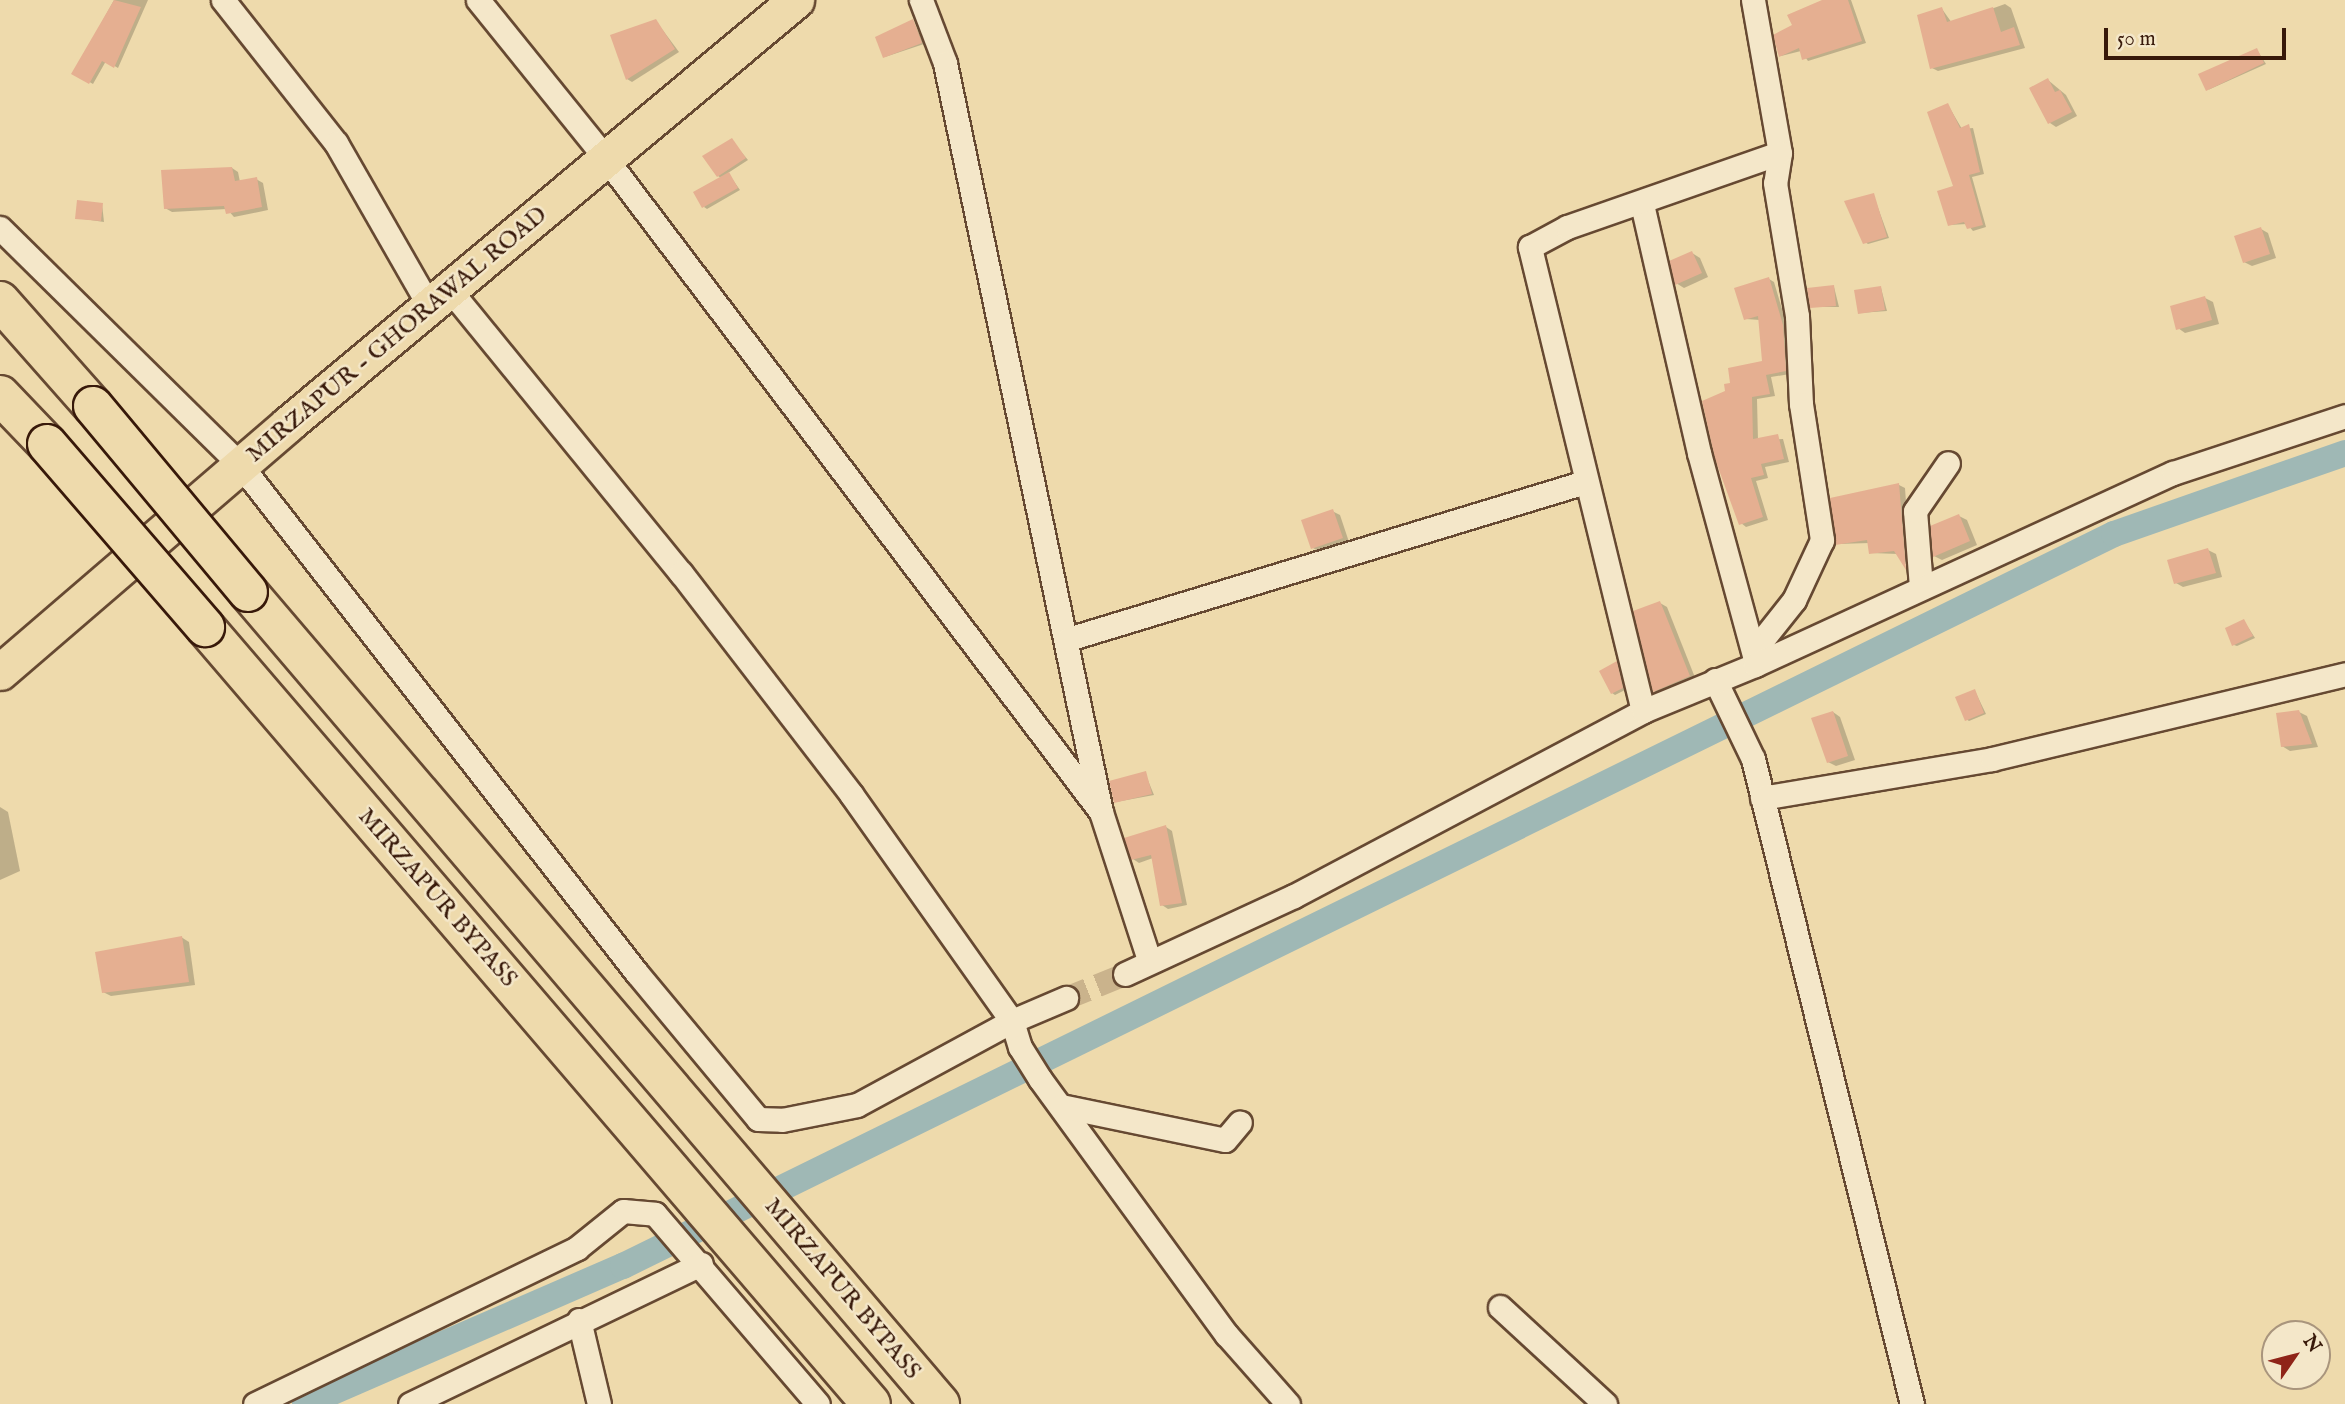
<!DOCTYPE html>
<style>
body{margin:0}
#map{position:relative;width:2345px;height:1404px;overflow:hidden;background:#eedaac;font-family:"IM FELL English",serif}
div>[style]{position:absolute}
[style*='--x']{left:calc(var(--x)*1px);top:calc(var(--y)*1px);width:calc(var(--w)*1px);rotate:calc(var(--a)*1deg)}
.shadow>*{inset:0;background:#0003}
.canal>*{height:26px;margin:-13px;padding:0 13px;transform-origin:13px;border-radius:13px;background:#9fb8b5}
.building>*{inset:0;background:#e5af91}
.street-tunnel>*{height:23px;margin-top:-11.5px;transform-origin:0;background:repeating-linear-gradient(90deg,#cab38c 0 23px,transparent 0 34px)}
.roads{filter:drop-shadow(2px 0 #664932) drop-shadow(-2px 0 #664932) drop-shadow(0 2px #664932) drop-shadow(0 -2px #664932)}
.street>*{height:23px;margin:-11.5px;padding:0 11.5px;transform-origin:11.5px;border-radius:11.5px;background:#f4e7c9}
.primary>*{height:35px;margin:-17.5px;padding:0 17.5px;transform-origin:17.5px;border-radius:17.5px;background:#eedaac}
.highway>*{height:38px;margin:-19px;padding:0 19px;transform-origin:19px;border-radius:19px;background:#eedaac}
.bridges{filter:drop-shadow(2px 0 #38190a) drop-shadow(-2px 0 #38190a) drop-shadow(0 2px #38190a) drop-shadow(0 -2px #38190a)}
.highway-bridge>*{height:38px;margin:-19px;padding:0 19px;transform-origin:19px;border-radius:19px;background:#eedaac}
span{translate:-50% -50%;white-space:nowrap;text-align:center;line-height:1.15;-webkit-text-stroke:5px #f4e7c9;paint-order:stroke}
.street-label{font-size:24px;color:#38190a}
.north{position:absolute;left:2261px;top:1320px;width:70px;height:70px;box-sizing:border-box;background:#f4e7c9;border:2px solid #a9957d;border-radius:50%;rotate:55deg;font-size:19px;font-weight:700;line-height:28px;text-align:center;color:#38190a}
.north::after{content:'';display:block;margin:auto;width:24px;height:32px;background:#8f2418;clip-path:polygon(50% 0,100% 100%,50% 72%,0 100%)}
.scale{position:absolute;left:2104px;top:28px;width:182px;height:32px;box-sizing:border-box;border:4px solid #38190a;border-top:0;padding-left:9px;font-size:21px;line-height:24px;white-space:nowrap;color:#38190a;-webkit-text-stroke:5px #f4e7c9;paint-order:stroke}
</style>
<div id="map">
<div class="shadow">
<div style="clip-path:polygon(114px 0,148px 0,118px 68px,106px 61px,93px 84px,74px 73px)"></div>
<div style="clip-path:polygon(1825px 0,1851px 0,1866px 43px,1808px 61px,1801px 51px,1781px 56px,1794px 26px)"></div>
<div style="clip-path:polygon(2005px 4px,2011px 8px,2025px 48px,1938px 71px,1932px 68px,1942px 9px,1952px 23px)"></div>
<div style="clip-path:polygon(656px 21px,679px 52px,632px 82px,627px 79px)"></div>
<div style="clip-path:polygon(913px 21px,924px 44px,885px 57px)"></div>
<div style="clip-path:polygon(2257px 50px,2266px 64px,2208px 90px)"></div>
<div style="clip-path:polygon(2048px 80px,2066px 95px,2077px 116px,2056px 127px,2050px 123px)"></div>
<div style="clip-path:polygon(1948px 105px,1962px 129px,1973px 128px,1984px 174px,1972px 177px,1986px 227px,1973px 231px,1967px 224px,1949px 225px,1955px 188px)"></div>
<div style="clip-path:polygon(732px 141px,748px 160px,728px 173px,740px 190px,707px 209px,704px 207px,721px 178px,718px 176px)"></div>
<div style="clip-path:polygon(232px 168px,238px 172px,240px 182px,256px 179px,263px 183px,268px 210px,234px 217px,227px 209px,172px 212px,165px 208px)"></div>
<div style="clip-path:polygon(1873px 194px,1889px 238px,1868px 244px,1865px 242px)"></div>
<div style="clip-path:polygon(102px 204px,104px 222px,77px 218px)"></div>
<div style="clip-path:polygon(2261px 229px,2268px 233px,2276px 258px,2252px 266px,2244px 262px)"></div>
<div style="clip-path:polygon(1692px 253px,1700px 258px,1708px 277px,1684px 288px,1676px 283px)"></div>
<div style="clip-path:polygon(1769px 279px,1774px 282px,1788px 329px,1790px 374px,1771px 377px,1775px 396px,1757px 399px,1758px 440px,1783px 439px,1789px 462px,1765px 467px,1768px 478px,1756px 481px,1768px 520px,1746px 527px,1741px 523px,1727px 392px,1764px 363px,1760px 320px,1746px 319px)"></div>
<div style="clip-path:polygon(1834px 287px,1839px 307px,1812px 307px)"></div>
<div style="clip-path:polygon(1881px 288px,1887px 311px,1860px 313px)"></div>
<div style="clip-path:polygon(2205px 298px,2213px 302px,2219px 324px,2185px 333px,2178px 328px)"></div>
<div style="clip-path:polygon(1899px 485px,1905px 488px,1911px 571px,1898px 554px,1871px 553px,1870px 543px,1837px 544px)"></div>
<div style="clip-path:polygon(1332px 511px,1340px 515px,1349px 542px,1320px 552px,1313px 548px)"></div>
<div style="clip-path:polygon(1959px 516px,1967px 520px,1977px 545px,1942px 560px,1934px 556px)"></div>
<div style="clip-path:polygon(2208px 550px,2216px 554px,2222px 577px,2183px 587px,2176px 583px)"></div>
<div style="clip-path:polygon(1660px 603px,1667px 607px,1696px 680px,1661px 695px,1654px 691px)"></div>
<div style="clip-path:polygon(2244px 621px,2255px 638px,2237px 646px,2234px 645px)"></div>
<div style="clip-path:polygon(1616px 663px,1625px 690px,1615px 695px,1612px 693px)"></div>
<div style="clip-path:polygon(1975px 691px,1986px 714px,1969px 721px,1966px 719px)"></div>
<div style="clip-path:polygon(1833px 712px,1840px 717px,1855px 760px,1836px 766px,1828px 762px)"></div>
<div style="clip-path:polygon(2299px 712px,2307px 716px,2318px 747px,2290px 751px,2282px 746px)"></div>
<div style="clip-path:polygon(1145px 773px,1154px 795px,1116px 802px)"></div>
<div style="clip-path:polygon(0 807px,8px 812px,20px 871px,0 880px)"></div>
<div style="clip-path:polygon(1166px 827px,1172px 831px,1187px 905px,1168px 909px,1162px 905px,1153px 858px,1139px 863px,1133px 859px)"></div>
<div style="clip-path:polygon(181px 937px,189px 942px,195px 985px,111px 996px,103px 992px)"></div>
</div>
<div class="canal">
<div style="--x:305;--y:1404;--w:347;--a:-23.5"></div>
<div style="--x:623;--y:1266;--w:1661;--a:-26.15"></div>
<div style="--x:2114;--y:534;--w:245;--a:-19.3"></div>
</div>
<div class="building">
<div style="clip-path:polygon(114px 0,141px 7px,114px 68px,102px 61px,89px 84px,71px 74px)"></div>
<div style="clip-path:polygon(1822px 0,1848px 0,1862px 41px,1802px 60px,1799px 48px,1779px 57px,1773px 35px,1792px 25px,1787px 15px)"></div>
<div style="clip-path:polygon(1942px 7px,1947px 22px,1993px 7px,2001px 32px,2014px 27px,2020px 45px,1930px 69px,1917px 15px)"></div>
<div style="clip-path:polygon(656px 19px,675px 49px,626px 80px,610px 35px)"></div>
<div style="clip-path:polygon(913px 19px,922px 43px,883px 58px,875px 37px)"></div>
<div style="clip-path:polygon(2257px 48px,2264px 63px,2206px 91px,2198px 74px)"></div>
<div style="clip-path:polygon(2048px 78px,2055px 92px,2060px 90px,2072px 112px,2048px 124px,2029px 88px)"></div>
<div style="clip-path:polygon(1948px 103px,1960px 128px,1969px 124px,1980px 172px,1969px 175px,1983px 225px,1967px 229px,1964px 222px,1948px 226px,1937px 191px,1953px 186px,1927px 112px)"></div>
<div style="clip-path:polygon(732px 138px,746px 158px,717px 177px,702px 156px)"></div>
<div style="clip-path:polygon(232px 167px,235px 181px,257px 177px,262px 207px,226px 214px,224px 206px,164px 209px,161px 170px)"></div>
<div style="clip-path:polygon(729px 172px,738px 188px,702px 208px,693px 192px)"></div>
<div style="clip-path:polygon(1874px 193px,1887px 237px,1863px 244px,1844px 201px)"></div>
<div style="clip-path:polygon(77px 200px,103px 203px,101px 221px,75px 219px)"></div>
<div style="clip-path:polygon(2261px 227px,2270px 254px,2243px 263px,2234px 236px)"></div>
<div style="clip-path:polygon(1692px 251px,1702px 273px,1675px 285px,1669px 261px)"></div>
<div style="clip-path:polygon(1769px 277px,1783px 325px,1786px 371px,1766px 375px,1770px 394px,1752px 397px,1753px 439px,1778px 434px,1784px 459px,1761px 464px,1764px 475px,1751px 478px,1763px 517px,1739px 525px,1715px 459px,1702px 401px,1725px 391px,1724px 384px,1730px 383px,1728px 368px,1762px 361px,1758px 316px,1744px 320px,1734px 288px)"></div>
<div style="clip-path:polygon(1834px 285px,1836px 306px,1810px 308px,1807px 288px)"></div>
<div style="clip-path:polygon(1881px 286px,1885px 310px,1858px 314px,1854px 290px)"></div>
<div style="clip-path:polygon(2205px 296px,2212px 320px,2176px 330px,2170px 306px)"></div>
<div style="clip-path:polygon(1899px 483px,1906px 570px,1894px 551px,1869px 554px,1867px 540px,1835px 545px,1830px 498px)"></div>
<div style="clip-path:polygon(1333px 509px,1343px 538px,1311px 549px,1301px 520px)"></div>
<div style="clip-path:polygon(1959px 514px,1970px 541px,1933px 557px,1930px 526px)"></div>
<div style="clip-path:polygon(2208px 548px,2216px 573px,2174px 584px,2167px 560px)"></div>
<div style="clip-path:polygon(1660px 601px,1690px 676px,1653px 692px,1633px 611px)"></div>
<div style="clip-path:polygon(2244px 619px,2253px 636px,2232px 646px,2225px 628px)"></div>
<div style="clip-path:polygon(1617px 661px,1623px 688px,1611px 694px,1599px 671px)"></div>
<div style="clip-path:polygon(1975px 689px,1984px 713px,1965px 721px,1955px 697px)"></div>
<div style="clip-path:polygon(2299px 710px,2312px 744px,2281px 747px,2276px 713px)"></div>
<div style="clip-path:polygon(1833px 711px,1848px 756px,1827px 763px,1811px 718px)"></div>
<div style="clip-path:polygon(1146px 771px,1152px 794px,1114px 803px,1109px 781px)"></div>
<div style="clip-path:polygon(1166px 825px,1182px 903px,1160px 906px,1151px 855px,1131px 860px,1124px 838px)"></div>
<div style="clip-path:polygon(182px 936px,189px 982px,102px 993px,95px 952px)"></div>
</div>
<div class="street-tunnel">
<div style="--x:1066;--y:998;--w:64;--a:-22.1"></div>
</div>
<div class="roads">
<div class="street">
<div style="--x:223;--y:0;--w:182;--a:51.7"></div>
<div style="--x:336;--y:143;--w:189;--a:60.2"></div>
<div style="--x:478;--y:0;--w:206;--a:51.1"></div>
<div style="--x:607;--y:160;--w:818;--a:52.85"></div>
<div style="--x:921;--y:0;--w:67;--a:69.1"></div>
<div style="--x:945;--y:63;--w:765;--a:78.23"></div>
<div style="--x:1101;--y:812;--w:156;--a:72"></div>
<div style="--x:1753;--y:0;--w:155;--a:80"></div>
<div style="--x:1780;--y:153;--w:30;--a:99"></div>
<div style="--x:1775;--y:183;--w:135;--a:80.6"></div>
<div style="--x:1797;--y:316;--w:88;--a:87.4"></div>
<div style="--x:1801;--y:404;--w:138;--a:81.2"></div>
<div style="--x:1822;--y:540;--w:66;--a:115"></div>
<div style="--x:1794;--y:600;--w:63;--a:128.5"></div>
<div style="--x:1642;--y:204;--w:255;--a:77.1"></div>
<div style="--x:1699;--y:453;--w:213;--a:74.8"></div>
<div style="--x:0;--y:228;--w:340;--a:44.6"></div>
<div style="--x:242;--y:467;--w:641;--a:52.04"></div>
<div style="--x:636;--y:972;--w:191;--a:50.3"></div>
<div style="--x:758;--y:1119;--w:24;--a:2"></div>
<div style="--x:782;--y:1120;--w:76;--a:-11.3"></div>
<div style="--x:857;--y:1105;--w:176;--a:-28.5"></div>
<div style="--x:1012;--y:1021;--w:59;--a:-23.1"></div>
<div style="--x:449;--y:289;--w:367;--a:50.8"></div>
<div style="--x:681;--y:573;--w:279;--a:52.4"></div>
<div style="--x:851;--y:794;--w:278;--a:54.7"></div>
<div style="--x:1012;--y:1021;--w:27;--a:73"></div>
<div style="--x:1020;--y:1047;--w:38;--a:58"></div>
<div style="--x:1040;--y:1079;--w:317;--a:53.9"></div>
<div style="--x:1227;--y:1335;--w:92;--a:48.5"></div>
<div style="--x:1921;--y:587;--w:76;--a:-94.5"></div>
<div style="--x:1915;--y:511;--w:58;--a:-55.5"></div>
<div style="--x:1068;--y:639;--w:540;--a:-16.89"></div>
<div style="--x:1715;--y:680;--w:88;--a:64.3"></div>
<div style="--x:1753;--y:759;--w:664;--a:76.15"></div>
<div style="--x:1643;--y:711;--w:478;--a:-103.7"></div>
<div style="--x:1530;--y:247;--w:42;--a:-28.4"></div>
<div style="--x:1567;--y:227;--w:225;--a:-19.2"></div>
<div style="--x:1762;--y:798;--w:233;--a:-9.6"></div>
<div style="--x:1992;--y:759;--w:363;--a:-13.5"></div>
<div style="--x:1125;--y:974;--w:186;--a:-24.8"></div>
<div style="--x:1294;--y:896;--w:395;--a:-27.9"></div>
<div style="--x:1643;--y:711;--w:121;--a:-22.3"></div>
<div style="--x:1755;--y:665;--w:460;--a:-24.7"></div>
<div style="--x:2173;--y:473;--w:181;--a:-18.3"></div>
<div style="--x:1061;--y:1106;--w:167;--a:11.7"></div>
<div style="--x:1225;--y:1140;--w:23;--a:-50"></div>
<div style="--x:1500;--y:1307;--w:143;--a:42.7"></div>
<div style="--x:579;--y:1320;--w:86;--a:76.6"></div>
<div style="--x:255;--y:1404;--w:358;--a:-25.8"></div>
<div style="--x:577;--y:1248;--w:59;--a:-38.8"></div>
<div style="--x:623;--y:1211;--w:32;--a:5"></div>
<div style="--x:655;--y:1214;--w:250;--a:49.4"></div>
<div style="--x:410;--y:1404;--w:323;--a:-25.7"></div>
</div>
<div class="primary">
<div style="--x:0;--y:672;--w:380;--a:-40.7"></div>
<div style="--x:288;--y:424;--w:662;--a:-39.85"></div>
</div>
<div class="highway">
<div style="--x:0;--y:301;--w:140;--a:48.5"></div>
<div style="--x:0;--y:395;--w:68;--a:46.2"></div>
<div style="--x:248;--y:592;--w:1067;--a:49.56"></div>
<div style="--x:205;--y:627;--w:1023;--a:49.4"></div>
</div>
</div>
<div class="bridges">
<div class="highway-bridge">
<div style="--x:93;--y:406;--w:242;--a:50.2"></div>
<div style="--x:47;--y:444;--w:242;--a:49.2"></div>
</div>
</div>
<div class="street-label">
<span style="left:397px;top:335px;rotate:-40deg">MIRZAPUR - GHORAWAL ROAD</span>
<span style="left:437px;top:898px;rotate:49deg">MIRZAPUR BYPASS</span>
<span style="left:842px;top:1289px;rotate:50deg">MIRZAPUR BYPASS</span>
</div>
<div class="north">N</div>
<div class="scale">50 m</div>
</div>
